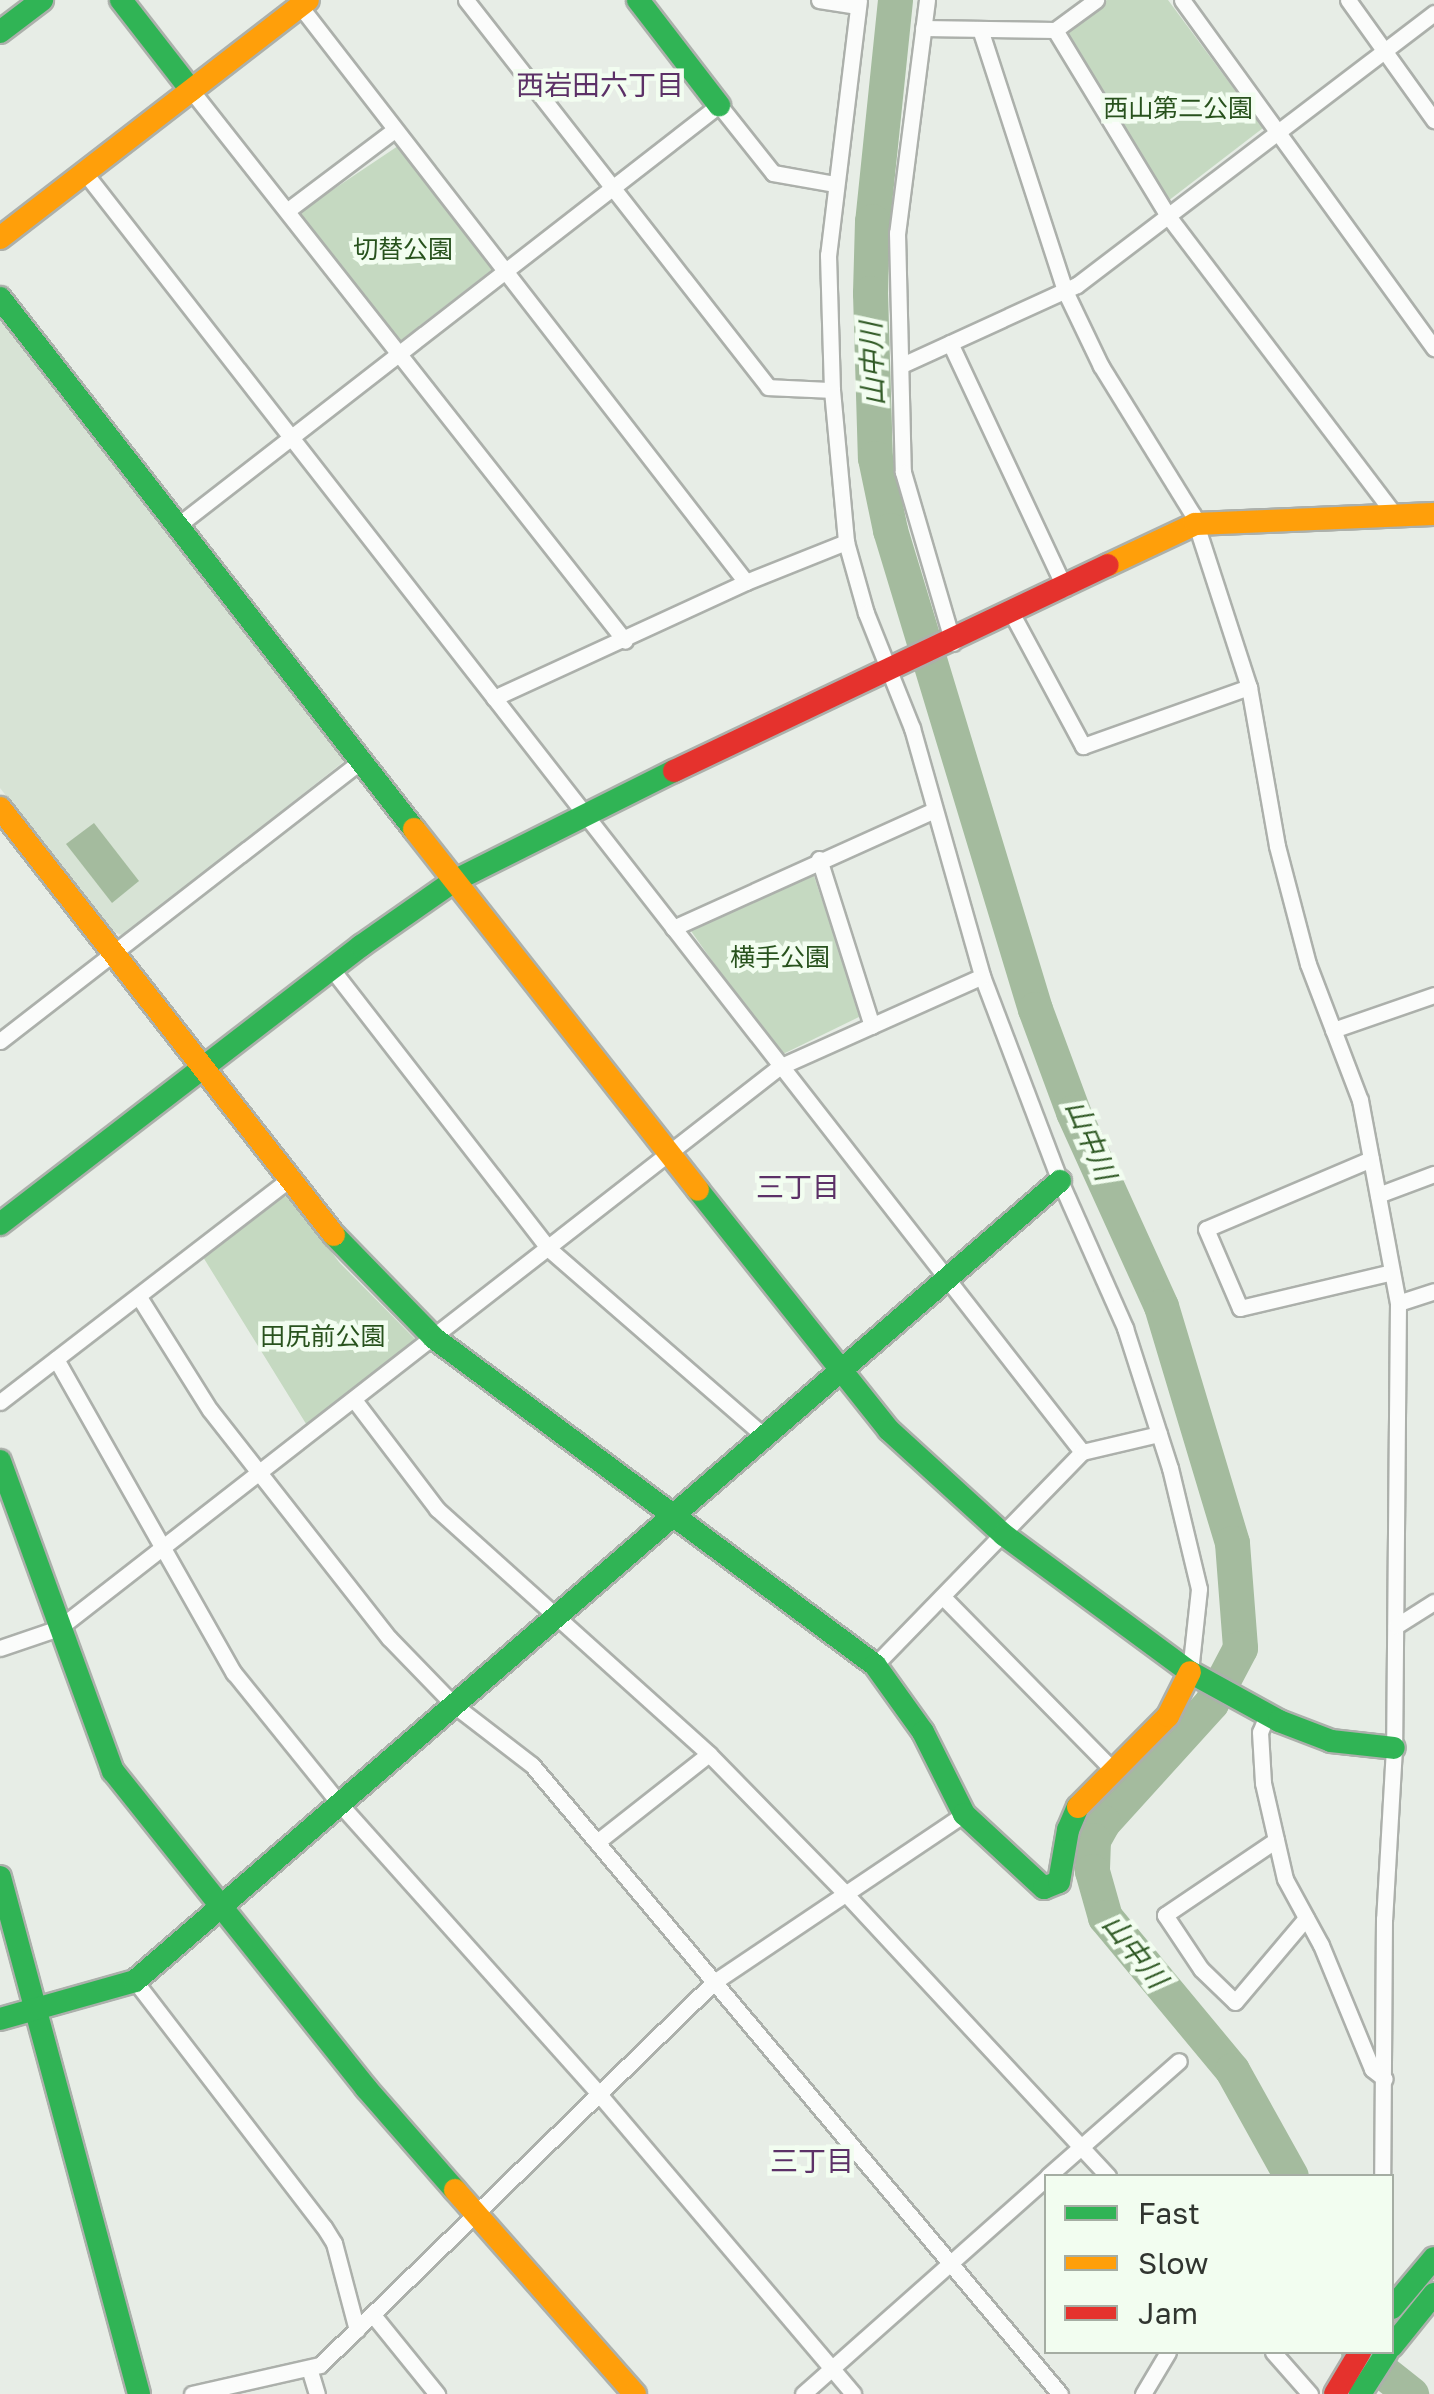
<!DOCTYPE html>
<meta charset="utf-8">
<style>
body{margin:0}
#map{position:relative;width:1434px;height:2394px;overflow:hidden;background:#e7ede6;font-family:"Golos Text","Noto Sans JP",sans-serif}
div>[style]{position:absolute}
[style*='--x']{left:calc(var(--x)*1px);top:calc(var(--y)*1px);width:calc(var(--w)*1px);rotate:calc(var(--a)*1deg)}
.built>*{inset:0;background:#d7e3d5}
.green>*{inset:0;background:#c5d9c1}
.water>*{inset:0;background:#a4bb9e}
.river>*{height:35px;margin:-17.5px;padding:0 17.5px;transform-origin:17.5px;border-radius:17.5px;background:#a4bb9e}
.roads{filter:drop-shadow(2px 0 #acb0ab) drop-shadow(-2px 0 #acb0ab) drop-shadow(0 2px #acb0ab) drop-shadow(0 -2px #acb0ab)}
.street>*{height:15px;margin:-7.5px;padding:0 7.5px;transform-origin:7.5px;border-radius:7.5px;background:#fbfcfb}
.fast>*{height:22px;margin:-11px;padding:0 11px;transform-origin:11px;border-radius:11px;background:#30b455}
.slow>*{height:22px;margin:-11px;padding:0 11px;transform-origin:11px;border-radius:11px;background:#ff9f0a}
.jam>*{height:22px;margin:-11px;padding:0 11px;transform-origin:11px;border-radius:11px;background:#e5322d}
span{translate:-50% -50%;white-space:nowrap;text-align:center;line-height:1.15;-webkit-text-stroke:9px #f2fdf0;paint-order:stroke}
.park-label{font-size:25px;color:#28521d}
.neighbourhood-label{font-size:28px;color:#5c3167}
.water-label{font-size:28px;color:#305a25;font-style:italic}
.legend{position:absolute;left:1044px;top:2174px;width:350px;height:180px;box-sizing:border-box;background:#f2fdf0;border:2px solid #a5ada3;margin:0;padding:12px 18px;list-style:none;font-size:30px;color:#313530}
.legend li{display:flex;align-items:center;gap:20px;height:50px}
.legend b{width:50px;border:2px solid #a5ada3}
</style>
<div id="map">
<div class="built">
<div style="clip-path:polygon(0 319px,347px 759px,124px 936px,110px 930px,0 788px)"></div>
</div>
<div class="green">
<div style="clip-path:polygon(1107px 0,1168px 0,1263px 128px,1168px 201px,1064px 32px)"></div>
<div style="clip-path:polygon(398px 146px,494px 268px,400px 341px,301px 216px,301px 211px)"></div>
<div style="clip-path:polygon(813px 873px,861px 1016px,779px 1056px,691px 931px)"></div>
<div style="clip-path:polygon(283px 1196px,290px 1197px,339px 1262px,416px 1340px,416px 1344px,308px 1427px,203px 1257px)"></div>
</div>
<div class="water">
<div style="clip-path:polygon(94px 823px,139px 881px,112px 903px,66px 844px)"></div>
</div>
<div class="river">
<div style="--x:895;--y:0;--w:222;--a:95.9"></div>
<div style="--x:872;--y:221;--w:72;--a:91.6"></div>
<div style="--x:870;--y:293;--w:165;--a:88.3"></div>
<div style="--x:875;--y:458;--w:74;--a:78.2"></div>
<div style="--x:890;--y:530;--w:500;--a:73.16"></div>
<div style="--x:1035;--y:1009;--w:110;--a:69.7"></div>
<div style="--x:1073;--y:1112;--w:213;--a:65.6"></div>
<div style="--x:1161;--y:1306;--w:247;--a:73.3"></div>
<div style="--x:1232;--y:1543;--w:105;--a:85.6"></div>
<div style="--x:1240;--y:1648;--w:62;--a:117.8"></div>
<div style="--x:1211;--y:1703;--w:161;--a:132.2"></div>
<div style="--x:1103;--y:1822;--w:21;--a:119"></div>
<div style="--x:1093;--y:1840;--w:31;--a:92"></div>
<div style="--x:1092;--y:1871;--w:48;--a:74.2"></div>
<div style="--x:1105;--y:1917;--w:199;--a:50.3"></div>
<div style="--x:1232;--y:2070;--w:121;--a:60.9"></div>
<div style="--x:1358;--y:2352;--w:68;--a:38.4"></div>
</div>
<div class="roads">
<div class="street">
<div style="--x:466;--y:0;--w:491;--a:52"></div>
<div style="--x:768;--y:387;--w:64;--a:2.7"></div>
<div style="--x:819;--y:0;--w:39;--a:9"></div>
<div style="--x:859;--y:0;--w:257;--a:96.9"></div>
<div style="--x:828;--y:255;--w:135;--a:88.3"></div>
<div style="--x:832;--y:390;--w:153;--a:84.7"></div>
<div style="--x:846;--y:542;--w:74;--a:74.3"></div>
<div style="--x:866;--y:613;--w:124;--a:68.2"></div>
<div style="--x:912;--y:728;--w:258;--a:74.2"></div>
<div style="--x:982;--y:976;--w:219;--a:69.2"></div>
<div style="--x:1060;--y:1181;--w:161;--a:66.1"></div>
<div style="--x:1125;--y:1328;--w:147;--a:72.2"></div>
<div style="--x:1170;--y:1468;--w:124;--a:76.5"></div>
<div style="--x:1199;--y:1589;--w:83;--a:96.2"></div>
<div style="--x:927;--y:0;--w:235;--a:97.3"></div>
<div style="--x:897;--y:233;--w:239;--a:88.6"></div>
<div style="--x:903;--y:472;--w:178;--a:73.7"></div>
<div style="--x:1182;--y:0;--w:430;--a:54.1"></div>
<div style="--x:1348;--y:0;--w:148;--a:54.4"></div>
<div style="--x:300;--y:6;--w:728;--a:52.25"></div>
<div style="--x:923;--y:28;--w:132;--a:0.9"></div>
<div style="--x:1055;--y:30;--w:51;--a:-36.2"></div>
<div style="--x:980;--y:29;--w:275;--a:72"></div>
<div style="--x:1065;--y:291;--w:83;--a:64.4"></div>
<div style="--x:1101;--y:366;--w:175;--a:58.3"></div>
<div style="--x:1193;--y:515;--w:181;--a:72"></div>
<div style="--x:1249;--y:687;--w:161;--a:80"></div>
<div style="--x:1277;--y:846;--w:122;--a:75.3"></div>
<div style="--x:1308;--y:964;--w:146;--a:69.1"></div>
<div style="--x:1360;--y:1100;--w:207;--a:79.4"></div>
<div style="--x:1398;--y:1303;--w:445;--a:90.5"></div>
<div style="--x:1394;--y:1748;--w:171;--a:93.3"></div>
<div style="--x:1384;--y:1919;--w:257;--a:90.4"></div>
<div style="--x:1055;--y:30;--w:218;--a:58.7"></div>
<div style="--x:1168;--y:216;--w:375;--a:52.8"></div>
<div style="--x:191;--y:90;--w:701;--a:51.77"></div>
<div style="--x:85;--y:173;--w:1622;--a:52.06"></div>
<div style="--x:288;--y:210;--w:131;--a:-37"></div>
<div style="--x:950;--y:343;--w:271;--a:64.9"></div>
<div style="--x:902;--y:365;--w:192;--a:-24.6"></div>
<div style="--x:1077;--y:285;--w:449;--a:-37.3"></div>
<div style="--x:177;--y:526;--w:686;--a:-37.84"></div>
<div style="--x:719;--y:105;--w:87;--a:51.5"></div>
<div style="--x:773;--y:173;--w:62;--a:10.2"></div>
<div style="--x:1012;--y:614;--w:150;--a:61.7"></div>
<div style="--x:1083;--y:746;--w:176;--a:-19.6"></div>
<div style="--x:494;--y:698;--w:277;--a:-24.7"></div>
<div style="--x:746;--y:582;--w:108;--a:-21.8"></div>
<div style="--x:819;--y:859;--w:175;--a:72.4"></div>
<div style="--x:673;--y:928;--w:286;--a:-24.3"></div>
<div style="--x:331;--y:968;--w:356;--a:52.2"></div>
<div style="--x:549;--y:1249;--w:284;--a:41"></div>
<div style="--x:1333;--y:1030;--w:107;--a:-19.1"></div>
<div style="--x:0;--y:1041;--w:457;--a:-37.8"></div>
<div style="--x:1371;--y:1159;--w:179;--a:157"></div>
<div style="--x:1206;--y:1229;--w:86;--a:66.7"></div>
<div style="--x:1240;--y:1308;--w:156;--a:-13.3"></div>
<div style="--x:1378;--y:1195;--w:60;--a:-20.6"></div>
<div style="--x:139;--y:1297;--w:133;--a:57.9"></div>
<div style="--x:210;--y:1410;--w:290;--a:51.9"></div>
<div style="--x:389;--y:1638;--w:93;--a:45.9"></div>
<div style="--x:454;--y:1705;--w:98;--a:37.6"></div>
<div style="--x:532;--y:1765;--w:821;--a:49.99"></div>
<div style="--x:1398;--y:1303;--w:38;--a:-18"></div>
<div style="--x:56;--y:1359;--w:361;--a:60.5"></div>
<div style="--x:234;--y:1673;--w:167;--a:51.1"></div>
<div style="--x:339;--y:1803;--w:390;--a:48.2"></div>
<div style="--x:599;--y:2094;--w:393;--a:49.7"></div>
<div style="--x:355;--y:1401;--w:136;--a:52.8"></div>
<div style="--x:437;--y:1509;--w:366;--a:42"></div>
<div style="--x:709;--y:1754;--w:193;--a:45.6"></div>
<div style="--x:844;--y:1892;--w:388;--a:47.1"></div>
<div style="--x:0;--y:1402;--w:369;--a:-37.6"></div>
<div style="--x:943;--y:1597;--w:241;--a:45.5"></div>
<div style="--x:1396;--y:1626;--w:45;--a:-32.3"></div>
<div style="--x:0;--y:1648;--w:62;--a:-18.7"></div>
<div style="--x:59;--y:1628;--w:913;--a:-37.92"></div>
<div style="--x:779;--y:1067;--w:222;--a:-24.1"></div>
<div style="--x:875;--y:1665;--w:297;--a:-45.8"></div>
<div style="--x:1082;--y:1452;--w:79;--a:-13.2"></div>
<div style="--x:1267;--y:1715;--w:18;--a:112"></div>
<div style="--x:1260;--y:1732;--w:51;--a:86.6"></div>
<div style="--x:1263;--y:1783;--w:98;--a:77.1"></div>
<div style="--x:1285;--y:1879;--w:75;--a:61.4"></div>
<div style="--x:1321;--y:1945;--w:134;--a:67.6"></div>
<div style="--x:1372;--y:2069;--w:16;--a:38"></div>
<div style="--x:1276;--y:1840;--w:134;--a:146"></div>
<div style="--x:1165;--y:1915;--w:65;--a:56.3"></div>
<div style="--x:1201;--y:1969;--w:47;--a:44.1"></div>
<div style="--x:1235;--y:2002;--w:110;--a:-49.8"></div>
<div style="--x:597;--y:1842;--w:142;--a:-38.2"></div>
<div style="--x:135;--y:1981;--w:310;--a:52.5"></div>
<div style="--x:324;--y:2227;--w:19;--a:58"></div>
<div style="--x:334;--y:2243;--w:90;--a:75.2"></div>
<div style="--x:1048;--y:2176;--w:174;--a:-41.3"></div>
<div style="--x:373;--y:2315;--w:102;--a:51"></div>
<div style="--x:1273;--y:2352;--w:56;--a:48.6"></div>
<div style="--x:309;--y:2368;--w:27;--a:73"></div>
<div style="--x:192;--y:2394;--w:131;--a:-12.8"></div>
<div style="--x:320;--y:2365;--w:549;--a:-44.19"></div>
<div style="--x:714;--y:1982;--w:301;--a:-33.9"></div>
<div style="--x:803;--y:2394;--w:325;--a:-41.6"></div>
<div style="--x:1143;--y:2394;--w:49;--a:-59.2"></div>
</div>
<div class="fast">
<div style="--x:121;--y:0;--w:114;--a:52.1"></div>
<div style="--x:638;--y:0;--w:133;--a:52.4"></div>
<div style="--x:0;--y:32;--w:53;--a:-37.3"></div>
<div style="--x:0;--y:298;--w:673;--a:52.06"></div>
<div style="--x:698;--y:1190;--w:307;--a:51.5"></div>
<div style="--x:889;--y:1430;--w:156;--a:42.4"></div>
<div style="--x:1004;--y:1535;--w:231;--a:36.4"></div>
<div style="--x:1190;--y:1672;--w:102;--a:28.8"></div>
<div style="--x:1279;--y:1721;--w:56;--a:21"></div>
<div style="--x:1331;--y:1741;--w:63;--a:6.3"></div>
<div style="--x:0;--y:1224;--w:456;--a:-37.6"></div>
<div style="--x:361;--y:946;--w:113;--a:-35"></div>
<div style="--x:454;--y:881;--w:246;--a:-26.6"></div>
<div style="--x:334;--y:1235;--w:144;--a:45.8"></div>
<div style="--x:434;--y:1338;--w:549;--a:36.56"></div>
<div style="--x:875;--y:1665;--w:82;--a:54.4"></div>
<div style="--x:923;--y:1732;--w:92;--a:63.4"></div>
<div style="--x:964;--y:1814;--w:109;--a:42.8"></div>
<div style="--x:1044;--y:1888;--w:16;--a:-22"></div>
<div style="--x:1059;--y:1882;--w:53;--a:-80.2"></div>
<div style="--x:1068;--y:1830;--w:25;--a:-67"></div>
<div style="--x:0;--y:1461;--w:330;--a:70"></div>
<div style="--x:113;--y:1771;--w:406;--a:51.4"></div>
<div style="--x:366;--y:2088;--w:135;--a:48.9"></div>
<div style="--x:0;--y:1877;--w:535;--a:74.95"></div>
<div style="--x:0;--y:2019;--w:140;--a:-15.7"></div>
<div style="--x:135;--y:1981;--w:1223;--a:-40.86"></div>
<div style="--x:1392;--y:2308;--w:65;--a:-50"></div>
<div style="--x:1392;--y:2346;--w:67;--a:-51.1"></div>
<div style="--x:1360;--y:2394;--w:50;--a:-57.3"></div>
</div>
<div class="slow">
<div style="--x:0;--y:238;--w:389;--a:-37.7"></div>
<div style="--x:1108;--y:565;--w:96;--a:-25.2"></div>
<div style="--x:1195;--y:524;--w:239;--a:-2.4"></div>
<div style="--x:0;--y:808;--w:542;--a:51.97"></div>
<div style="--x:414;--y:829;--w:459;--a:51.8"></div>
<div style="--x:1078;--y:1807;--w:128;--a:-45.3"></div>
<div style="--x:1168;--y:1716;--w:49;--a:-63.4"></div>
<div style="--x:455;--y:2190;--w:272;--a:48.6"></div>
</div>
<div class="jam">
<div style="--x:674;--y:771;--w:480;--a:-25.4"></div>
<div style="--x:1335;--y:2394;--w:49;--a:-59.2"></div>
</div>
</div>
<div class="park-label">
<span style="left:1178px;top:108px">西山第二公園</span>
<span style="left:403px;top:249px">切替公園</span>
<span style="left:780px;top:957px">横手公園</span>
<span style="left:323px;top:1336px">田尻前公園</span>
</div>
<div class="neighbourhood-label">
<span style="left:600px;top:85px">西岩田六丁目</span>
<span style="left:798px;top:1187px">三丁目</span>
<span style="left:812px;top:2161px">三丁目</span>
</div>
<div class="water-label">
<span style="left:872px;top:364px;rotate:-92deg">山中川</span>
<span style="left:1091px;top:1140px;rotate:67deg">山中川</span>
<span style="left:1135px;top:1951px;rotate:52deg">山中川</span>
</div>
<ul class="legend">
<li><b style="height:12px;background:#30b455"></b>Fast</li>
<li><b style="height:12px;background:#ff9f0a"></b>Slow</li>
<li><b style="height:12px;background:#e5322d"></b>Jam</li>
</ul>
</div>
